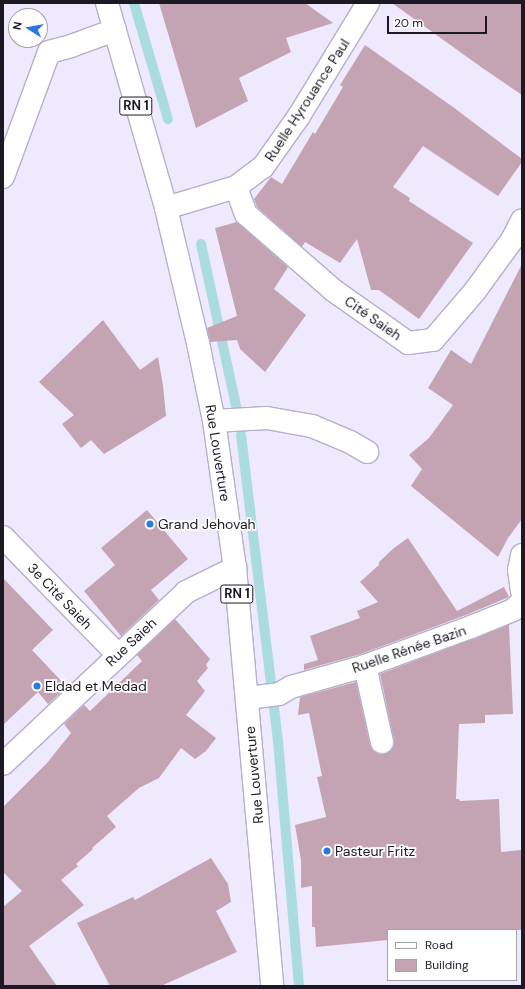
<!DOCTYPE html>
<meta charset="utf-8">
<style>
body{margin:0}
#map{position:relative;width:525px;height:989px;overflow:hidden;background:#eee9fc;font-family:"DM Sans",sans-serif}
div>[style]{position:absolute}
[style*='--x']{left:calc(var(--x)*1px);top:calc(var(--y)*1px);width:calc(var(--w)*1px);rotate:calc(var(--a)*1deg)}
.stream>*{height:10px;margin:-5px;padding:0 5px;transform-origin:5px;border-radius:5px;background:#aadcdf}
.building>*{inset:0;background:#c4a4b3}
.roads{filter:drop-shadow(1px 0 #b6aecc) drop-shadow(-1px 0 #b6aecc) drop-shadow(0 1px #b6aecc) drop-shadow(0 -1px #b6aecc)}
.minor>*{height:22px;margin:-11px;padding:0 11px;transform-origin:11px;border-radius:11px;background:#fff}
.major>*{height:22px;margin:-11px;padding:0 11px;transform-origin:11px;border-radius:11px;background:#fff}
.dots>*{width:11px;height:11px;translate:-50% -50%;box-sizing:border-box;border:2px solid #fff;border-radius:50%}
span{translate:-50% -50%;white-space:nowrap;text-align:center;line-height:1.15;-webkit-text-stroke:3.5px #fff;paint-order:stroke}
.shield-label span{padding:1px 3px;background:#fff;border:1px solid;border-radius:3px;-webkit-text-stroke-width:0}
.shield-label{font-size:13px;color:#1c1924;font-weight:700}
.street-label{font-size:14px;color:#1c1924}
.poi-label{font-size:14px;color:#1c1924}
.left{translate:0 -50%;text-align:left}
.frame{position:absolute;inset:0;border:4px solid #1c1924;pointer-events:none}
.legend{position:absolute;left:387px;top:929px;width:130px;height:52px;box-sizing:border-box;background:#fff;border:1px solid #a4a3a7;margin:0;padding:5px 7px;list-style:none;font-size:12px;color:#1c1924}
.legend li{display:flex;align-items:center;gap:8px;height:20px}
.legend b{width:20px;border:1px solid #a4a3a7}
.north{position:absolute;left:8px;top:8px;width:40px;height:40px;box-sizing:border-box;background:#fff;border:1px solid #a4a3a7;border-radius:50%;rotate:281deg;font-size:11px;font-weight:700;line-height:16px;text-align:center;color:#1c1924}
.north::after{content:'';display:block;margin:auto;width:14px;height:18px;background:#2879e4;clip-path:polygon(50% 0,100% 100%,50% 72%,0 100%)}
.scale{position:absolute;left:387px;top:16px;width:100px;height:18px;box-sizing:border-box;border:2px solid #1c1924;border-top:0;padding-left:5px;font-size:12px;line-height:14px;white-space:nowrap;color:#1c1924;-webkit-text-stroke:3px #fff;paint-order:stroke}
</style>
<div id="map">
<div class="stream">
<div style="--x:134;--y:3;--w:121;--a:73.7"></div>
<div style="--x:201;--y:244;--w:166;--a:77.8"></div>
<div style="--x:241;--y:435;--w:308;--a:83.1"></div>
<div style="--x:278;--y:741;--w:246;--a:85.1"></div>
</div>
<div class="building">
<div style="clip-path:polygon(159px 3px,305px 3px,333px 23px,286px 38px,291px 52px,239px 78px,248px 101px,196px 128px)"></div>
<div style="clip-path:polygon(392px 3px,522px 3px,522px 95px,481px 67px)"></div>
<div style="clip-path:polygon(365px 45px,453px 107px,522px 159px,522px 162px,498px 196px,423px 146px,393px 187px,410px 198px,409px 201px,473px 243px,419px 319px,379px 290px,371px 290px,357px 239px,340px 263px,305px 242px,302px 247px,257px 207px,254px 199px,271px 177px,282px 184px,313px 132px,315px 134px,343px 87px,340px 85px)"></div>
<div style="clip-path:polygon(237px 222px,288px 267px,274px 289px,306px 315px,265px 372px,240px 349px,237px 340px,210px 342px,207px 328px,237px 316px,215px 228px)"></div>
<div style="clip-path:polygon(522px 264px,522px 519px,508px 538px,498px 557px,411px 486px,422px 469px,409px 455px,429px 438px,453px 405px,428px 388px,451px 350px,471px 364px)"></div>
<div style="clip-path:polygon(103px 320px,140px 370px,158px 357px,163px 385px,166px 416px,104px 454px,91px 440px,81px 448px,62px 424px,74px 415px,39px 382px)"></div>
<div style="clip-path:polygon(147px 510px,188px 559px,151px 590px,159px 600px,121px 636px,84px 591px,115px 565px,101px 548px)"></div>
<div style="clip-path:polygon(408px 538px,457px 611px,504px 587px,509px 597px,466px 615px,361px 654px,304px 670px,304px 664px,318px 660px,310px 636px,360px 618px,357px 611px,378px 602px,360px 582px,379px 565px,379px 562px,394px 548px)"></div>
<div style="clip-path:polygon(3px 578px,53px 630px,32px 650px,67px 687px,48px 704px,38px 692px,3px 725px)"></div>
<div style="clip-path:polygon(175px 619px,210px 659px,206px 665px,208px 668px,197px 681px,205px 691px,186px 715px,216px 738px,206px 751px,195px 759px,181px 748px,159px 778px,139px 788px,107px 816px,116px 827px,92px 848px,93px 849px,76px 864px,78px 866px,61px 880px,84px 905px,29px 946px,57px 986px,3px 986px,3px 907px,22px 891px,3px 872px,3px 807px,47px 763px,71px 733px,64px 724px,84px 705px,90px 711px,142px 661px,137px 655px)"></div>
<div style="clip-path:polygon(509px 625px,513px 714px,485px 715px,485px 723px,459px 724px,456px 799px,459px 799px,460px 801px,499px 799px,501px 852px,522px 850px,522px 930px,388px 930px,388px 940px,316px 947px,315px 927px,312px 927px,312px 886px,301px 888px,301px 860px,295px 825px,326px 817px,317px 777px,322px 776px,309px 713px,298px 715px,300px 697px,356px 682px,370px 745px,373px 750px,378px 754px,385px 754px,390px 751px,394px 746px,394px 740px,380px 674px)"></div>
<div style="clip-path:polygon(211px 858px,228px 884px,231px 902px,216px 911px,237px 952px,161px 986px,110px 986px,77px 923px,133px 897px,135px 900px)"></div>
</div>
<div class="roads">
<div class="minor">
<div style="--x:3;--y:177;--w:133;--a:-69.8"></div>
<div style="--x:49;--y:52;--w:23;--a:-15"></div>
<div style="--x:71;--y:46;--w:47;--a:-20"></div>
<div style="--x:236;--y:187;--w:29;--a:70"></div>
<div style="--x:246;--y:214;--w:116;--a:41.1"></div>
<div style="--x:333;--y:290;--w:92;--a:35.2"></div>
<div style="--x:408;--y:343;--w:25;--a:-7"></div>
<div style="--x:433;--y:340;--w:65;--a:-49.4"></div>
<div style="--x:475;--y:291;--w:63;--a:-54"></div>
<div style="--x:512;--y:240;--w:22;--a:-63"></div>
<div style="--x:166;--y:208;--w:73;--a:-16.7"></div>
<div style="--x:236;--y:187;--w:34;--a:-37"></div>
<div style="--x:263;--y:167;--w:62;--a:-54.8"></div>
<div style="--x:299;--y:116;--w:132;--a:-58.6"></div>
<div style="--x:214;--y:421;--w:53;--a:-3.2"></div>
<div style="--x:267;--y:418;--w:46;--a:10.1"></div>
<div style="--x:312;--y:426;--w:41;--a:22.8"></div>
<div style="--x:350;--y:442;--w:20;--a:30"></div>
<div style="--x:3;--y:537;--w:165;--a:45.7"></div>
<div style="--x:522;--y:555;--w:15;--a:101"></div>
<div style="--x:519;--y:570;--w:21;--a:82"></div>
<div style="--x:365;--y:666;--w:78;--a:77.4"></div>
<div style="--x:247;--y:698;--w:32;--a:-7"></div>
<div style="--x:279;--y:694;--w:14;--a:-30"></div>
<div style="--x:291;--y:687;--w:77;--a:-15.8"></div>
<div style="--x:365;--y:666;--w:113;--a:-20.2"></div>
<div style="--x:471;--y:627;--w:45;--a:-22"></div>
<div style="--x:513;--y:610;--w:12;--a:-42"></div>
<div style="--x:3;--y:764;--w:251;--a:-43.2"></div>
<div style="--x:186;--y:592;--w:55;--a:-26.1"></div>
</div>
<div class="major">
<div style="--x:107;--y:3;--w:213;--a:73.9"></div>
<div style="--x:166;--y:208;--w:139;--a:76.7"></div>
<div style="--x:198;--y:343;--w:80;--a:78.4"></div>
<div style="--x:214;--y:421;--w:148;--a:81.9"></div>
<div style="--x:235;--y:568;--w:420;--a:84.9"></div>
</div>
</div>
<div class="dots">
<div style="left:150px;top:524px;background:#2879e4"></div>
<div style="left:37px;top:686px;background:#2879e4"></div>
<div style="left:327px;top:851px;background:#2879e4"></div>
</div>
<div class="shield-label">
<span style="left:136px;top:106px">RN 1</span>
<span style="left:237px;top:594px">RN 1</span>
</div>
<div class="street-label">
<span style="left:307px;top:100px;rotate:-57deg">Ruelle Hyrouance Paul</span>
<span style="left:373px;top:318px;rotate:35deg">Cité Saieh</span>
<span style="left:218px;top:453px;rotate:81deg">Rue Louverture</span>
<span style="left:60px;top:596px;rotate:46deg">3e Cité Saieh</span>
<span style="left:131px;top:642px;rotate:-43deg">Rue Saieh</span>
<span style="left:409px;top:649px;rotate:-19deg">Ruelle Rénée Bazin</span>
<span style="left:254px;top:775px;rotate:-95deg">Rue Louverture</span>
</div>
<div class="poi-label">
<span class="left" style="left:158px;top:524px">Grand Jehovah</span>
<span class="left" style="left:45px;top:686px">Eldad et Medad</span>
<span class="left" style="left:335px;top:851px">Pasteur Fritz</span>
</div>
<div class="frame"></div>
<ul class="legend">
<li><b style="height:5px;background:#fff"></b>Road</li>
<li><b style="height:11px;background:#c4a4b3"></b>Building</li>
</ul>
<div class="north">N</div>
<div class="scale">20 m</div>
</div>
